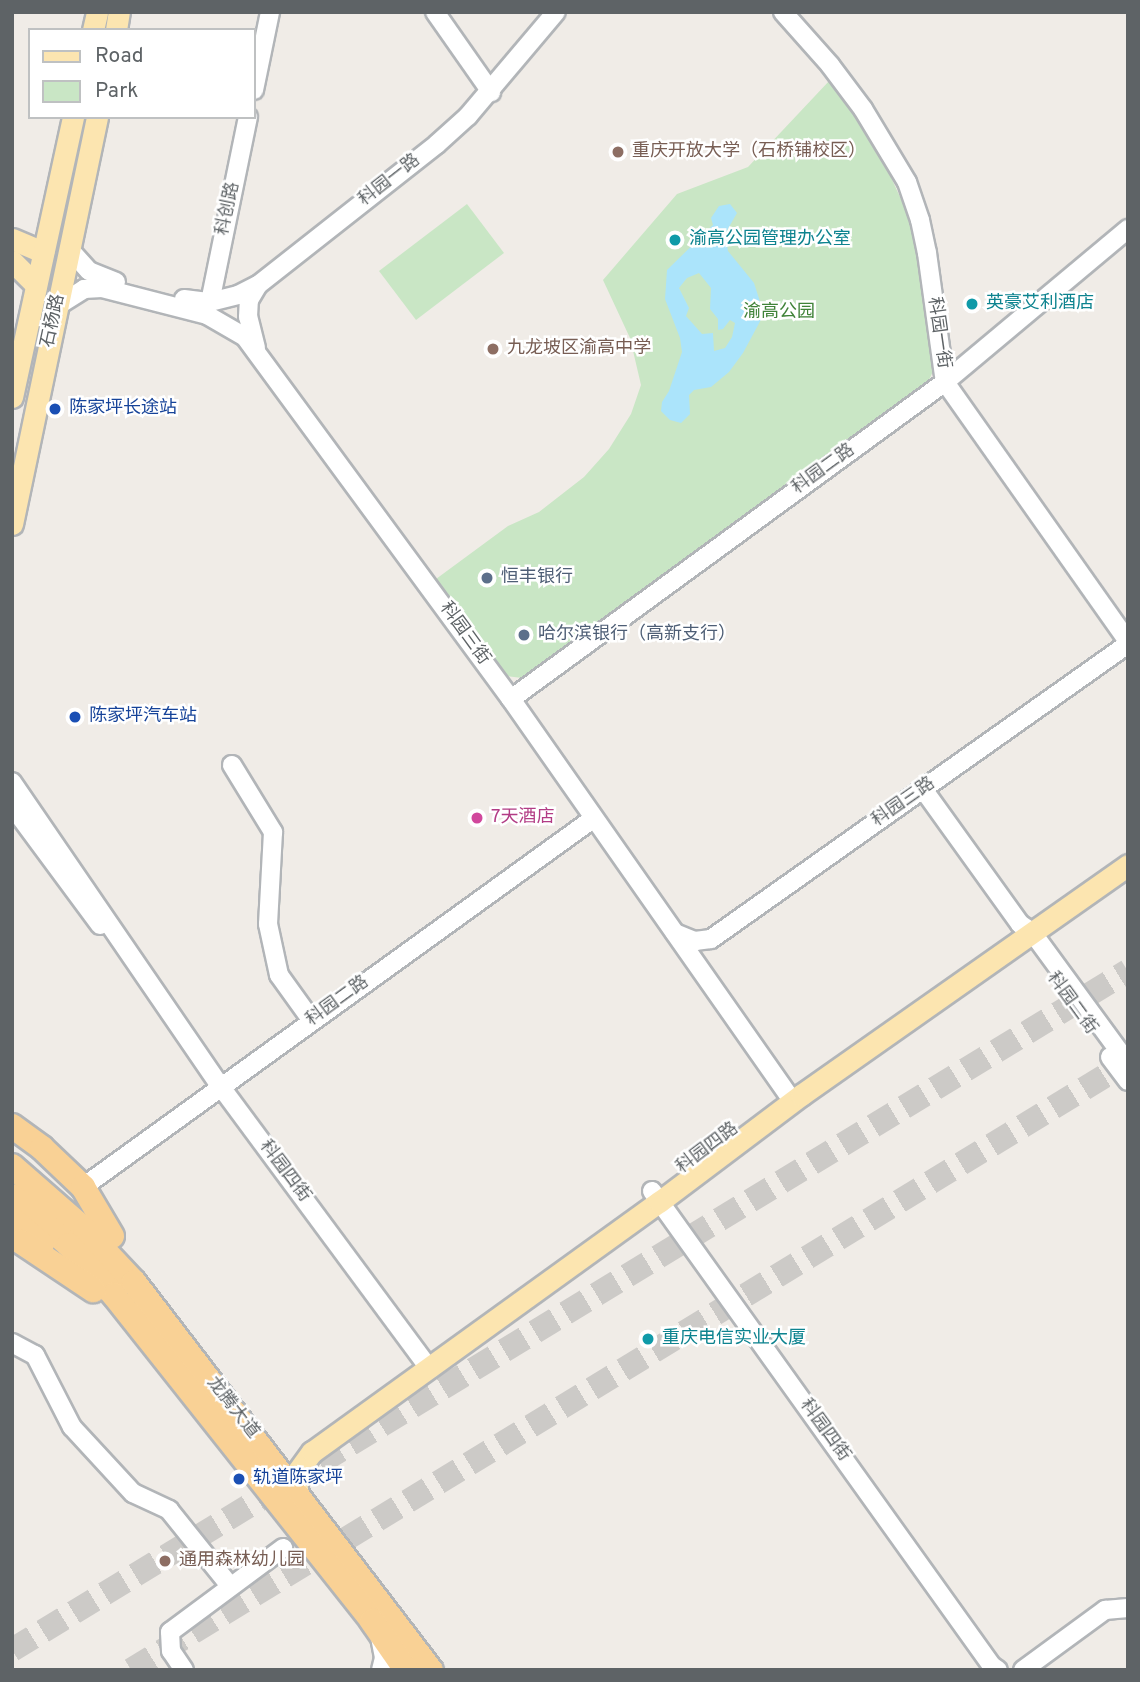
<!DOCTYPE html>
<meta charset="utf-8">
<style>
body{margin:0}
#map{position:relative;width:1140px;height:1682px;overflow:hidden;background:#f0ece7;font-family:Overpass,"Noto Sans SC",sans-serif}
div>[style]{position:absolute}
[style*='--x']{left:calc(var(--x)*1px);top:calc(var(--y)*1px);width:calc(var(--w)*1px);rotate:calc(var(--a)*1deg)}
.green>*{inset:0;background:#c9e6c5}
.water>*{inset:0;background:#abe4fb}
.highway-tunnel>*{height:24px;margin-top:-12px;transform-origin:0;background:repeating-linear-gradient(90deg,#cccac7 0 24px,transparent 0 36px)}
.roads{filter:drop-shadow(2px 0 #b2b5b8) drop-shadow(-2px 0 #b2b5b8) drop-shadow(0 2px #b2b5b8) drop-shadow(0 -2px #b2b5b8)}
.minor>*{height:18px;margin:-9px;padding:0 9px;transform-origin:9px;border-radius:9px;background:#fff}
.major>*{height:21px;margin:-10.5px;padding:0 10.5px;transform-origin:10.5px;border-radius:10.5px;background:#fce5b0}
.highway>*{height:24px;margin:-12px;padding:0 12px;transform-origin:12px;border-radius:12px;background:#f9d195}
.dots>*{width:19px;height:19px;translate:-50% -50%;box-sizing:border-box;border:4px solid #fff;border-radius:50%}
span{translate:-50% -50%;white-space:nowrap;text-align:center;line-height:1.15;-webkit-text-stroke:5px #fff;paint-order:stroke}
.education-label{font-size:18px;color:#785e54}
.left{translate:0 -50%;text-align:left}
.street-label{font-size:18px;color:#5e6366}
.culture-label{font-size:18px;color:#0d838f}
.park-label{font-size:18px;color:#408339}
.transit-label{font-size:18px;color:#164399}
.service-label{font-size:18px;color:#4e5e75}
.hotel-label{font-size:18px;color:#b23c85}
.frame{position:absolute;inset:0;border:14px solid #5e6366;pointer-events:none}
.legend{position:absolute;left:28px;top:28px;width:228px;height:91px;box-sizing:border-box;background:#fff;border:2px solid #bfc1c2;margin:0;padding:9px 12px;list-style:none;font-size:21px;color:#5e6366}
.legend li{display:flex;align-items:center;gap:14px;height:35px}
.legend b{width:35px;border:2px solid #bfc1c2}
</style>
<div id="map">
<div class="green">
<div style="clip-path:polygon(830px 80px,877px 147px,912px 223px,921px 266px,934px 369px,926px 387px,522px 678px,506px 676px,436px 579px,508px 526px,539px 512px,584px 477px,609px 449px,631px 414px,641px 385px,630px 338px,603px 280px,677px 194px,748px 167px)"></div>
<div style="clip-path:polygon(467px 204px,504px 253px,416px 320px,379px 271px)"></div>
</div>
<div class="water">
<div style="clip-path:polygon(evenodd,730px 204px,737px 213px,725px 234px,728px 251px,754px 283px,764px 314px,743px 353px,729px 372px,711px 387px,694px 390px,689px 395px,690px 414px,681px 423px,670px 420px,661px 411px,662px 402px,669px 391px,682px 352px,680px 338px,665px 299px,667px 270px,713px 225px,711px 218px,719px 206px,730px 204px,699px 273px,711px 288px,710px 309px,718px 319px,718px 330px,723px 329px,730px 320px,735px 323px,732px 337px,725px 348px,714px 351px,713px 333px,702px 334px,686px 316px,689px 308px,679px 288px,687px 278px,699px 273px)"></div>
</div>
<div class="highway-tunnel">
<div style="--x:12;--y:1650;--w:1306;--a:-31.32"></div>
<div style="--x:131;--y:1670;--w:1168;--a:-31.38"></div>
</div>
<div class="roads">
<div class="minor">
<div style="--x:435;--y:12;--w:98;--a:55"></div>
<div style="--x:783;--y:12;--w:71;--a:48.4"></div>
<div style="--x:830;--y:65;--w:55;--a:53.1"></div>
<div style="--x:863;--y:109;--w:85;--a:58.9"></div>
<div style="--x:907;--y:182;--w:40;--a:71.1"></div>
<div style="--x:920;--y:220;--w:34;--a:78"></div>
<div style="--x:927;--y:253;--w:130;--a:82.1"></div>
<div style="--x:945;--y:382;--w:317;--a:54.8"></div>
<div style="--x:254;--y:90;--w:80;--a:-78.4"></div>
<div style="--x:70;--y:250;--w:28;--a:48"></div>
<div style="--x:89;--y:271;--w:29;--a:22"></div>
<div style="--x:184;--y:299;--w:26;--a:7"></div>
<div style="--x:210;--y:302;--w:29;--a:-14"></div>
<div style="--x:238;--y:295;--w:22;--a:-27"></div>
<div style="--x:210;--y:302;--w:189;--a:-78.4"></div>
<div style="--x:57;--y:306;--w:32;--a:-32"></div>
<div style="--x:84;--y:289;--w:18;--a:-3"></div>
<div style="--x:102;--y:288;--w:108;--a:14.4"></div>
<div style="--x:207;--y:315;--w:44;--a:30.1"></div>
<div style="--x:245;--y:337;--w:449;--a:53.7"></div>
<div style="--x:511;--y:699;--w:490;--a:55"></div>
<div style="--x:256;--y:348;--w:32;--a:-104"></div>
<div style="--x:248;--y:317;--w:17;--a:-87"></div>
<div style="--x:249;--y:300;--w:17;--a:-59"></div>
<div style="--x:258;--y:285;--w:228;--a:-38.2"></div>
<div style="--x:437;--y:144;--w:42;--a:-42.1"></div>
<div style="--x:468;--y:116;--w:136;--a:-49.8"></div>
<div style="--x:511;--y:699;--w:537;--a:-36.14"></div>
<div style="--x:945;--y:382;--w:239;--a:-39.9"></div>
<div style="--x:232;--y:765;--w:79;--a:58.5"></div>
<div style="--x:273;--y:832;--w:92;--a:93.1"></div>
<div style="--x:268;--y:924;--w:52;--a:77.8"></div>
<div style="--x:279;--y:975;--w:57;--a:54.3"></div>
<div style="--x:12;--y:782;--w:370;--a:55.6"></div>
<div style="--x:221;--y:1087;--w:351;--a:53.5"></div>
<div style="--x:923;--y:789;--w:166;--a:54.3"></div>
<div style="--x:1020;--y:924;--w:14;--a:34"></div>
<div style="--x:1032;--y:932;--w:162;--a:53.8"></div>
<div style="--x:12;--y:806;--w:148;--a:53.5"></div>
<div style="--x:675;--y:933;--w:22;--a:22"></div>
<div style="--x:695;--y:941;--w:16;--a:-7"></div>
<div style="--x:711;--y:939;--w:511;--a:-35.28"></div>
<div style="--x:1110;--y:1057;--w:30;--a:53"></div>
<div style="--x:83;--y:1187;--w:630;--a:-35.83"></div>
<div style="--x:652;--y:1191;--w:584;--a:54.41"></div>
<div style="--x:992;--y:1666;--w:7;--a:34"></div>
<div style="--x:12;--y:1343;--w:26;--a:28"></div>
<div style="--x:35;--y:1355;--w:81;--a:62.8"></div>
<div style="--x:72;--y:1427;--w:90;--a:47.3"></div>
<div style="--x:133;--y:1493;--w:40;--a:25"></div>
<div style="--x:169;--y:1510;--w:97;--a:51.2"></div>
<div style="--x:380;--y:1637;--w:21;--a:79"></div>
<div style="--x:384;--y:1658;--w:12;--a:104"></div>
<div style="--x:184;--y:1670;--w:23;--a:-124"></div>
<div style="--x:171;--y:1651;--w:19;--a:-93"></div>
<div style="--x:170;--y:1632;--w:141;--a:-36.6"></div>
<div style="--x:1023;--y:1670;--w:102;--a:-36.2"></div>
<div style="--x:1105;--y:1610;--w:23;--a:-5"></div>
</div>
<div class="major">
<div style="--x:93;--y:30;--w:18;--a:-77"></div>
<div style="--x:116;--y:30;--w:18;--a:-81"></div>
<div style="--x:12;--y:239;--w:34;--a:23"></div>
<div style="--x:12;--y:261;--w:34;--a:45"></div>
<div style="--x:12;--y:397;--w:287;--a:-77.7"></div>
<div style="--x:12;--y:524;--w:416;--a:-78.2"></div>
<div style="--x:298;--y:1496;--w:21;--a:-98"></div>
<div style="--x:295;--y:1475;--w:29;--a:-54"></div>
<div style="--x:312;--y:1452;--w:428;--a:-35.8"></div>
<div style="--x:659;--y:1202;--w:178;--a:-37"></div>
<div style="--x:801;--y:1095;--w:400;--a:-35.1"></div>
</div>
<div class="highway">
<div style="--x:12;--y:1126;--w:37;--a:36"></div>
<div style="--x:42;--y:1148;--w:57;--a:43.6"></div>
<div style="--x:83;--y:1187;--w:57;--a:59.4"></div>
<div style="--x:12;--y:1166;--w:97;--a:41.2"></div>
<div style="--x:85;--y:1230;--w:71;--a:46.7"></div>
<div style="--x:134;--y:1282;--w:489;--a:52.6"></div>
<div style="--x:12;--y:1196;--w:75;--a:40.7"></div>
<div style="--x:69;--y:1245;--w:67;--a:48"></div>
<div style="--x:114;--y:1295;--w:416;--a:51.6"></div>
<div style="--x:372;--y:1621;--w:60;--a:55.2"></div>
<div style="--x:12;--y:1219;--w:39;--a:40"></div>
<div style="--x:21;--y:1242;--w:87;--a:33.7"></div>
</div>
</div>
<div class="dots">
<div style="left:618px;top:152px;background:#8d6e63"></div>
<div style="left:675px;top:240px;background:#0f9aa8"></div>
<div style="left:972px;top:304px;background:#0f9aa8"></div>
<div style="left:493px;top:349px;background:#8d6e63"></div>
<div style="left:55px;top:409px;background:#1a4fb4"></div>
<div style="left:487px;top:578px;background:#5c6f8a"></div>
<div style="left:524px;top:635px;background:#5c6f8a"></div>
<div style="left:75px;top:717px;background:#1a4fb4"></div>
<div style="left:477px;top:818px;background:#d1479c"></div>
<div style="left:648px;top:1339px;background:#0f9aa8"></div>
<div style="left:239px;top:1479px;background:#1a4fb4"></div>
<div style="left:165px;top:1561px;background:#8d6e63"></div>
</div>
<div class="education-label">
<span class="left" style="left:632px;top:152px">重庆开放大学（石桥铺校区）</span>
<span class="left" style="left:507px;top:349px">九龙坡区渝高中学</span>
<span class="left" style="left:179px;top:1561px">通用森林幼儿园</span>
</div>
<div class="street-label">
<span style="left:390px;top:181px;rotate:-38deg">科园一路</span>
<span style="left:229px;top:209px;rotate:-78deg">科创路</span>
<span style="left:54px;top:321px;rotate:-78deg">石杨路</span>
<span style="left:938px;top:333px;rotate:82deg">科园一街</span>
<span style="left:824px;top:470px;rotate:-36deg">科园二路</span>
<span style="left:464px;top:634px;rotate:54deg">科园三街</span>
<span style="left:904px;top:803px;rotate:-35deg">科园三路</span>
<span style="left:338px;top:1002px;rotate:-36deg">科园二路</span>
<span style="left:1071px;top:1004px;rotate:54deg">科园二街</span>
<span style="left:708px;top:1149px;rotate:-37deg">科园四路</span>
<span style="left:284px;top:1172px;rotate:53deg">科园四街</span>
<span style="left:232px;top:1408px;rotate:52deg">龙腾大道</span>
<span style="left:824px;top:1431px;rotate:54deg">科园四街</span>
</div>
<div class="culture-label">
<span class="left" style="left:689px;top:240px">渝高公园管理办公室</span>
<span class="left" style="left:986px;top:304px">英豪艾利酒店</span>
<span class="left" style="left:662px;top:1339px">重庆电信实业大厦</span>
</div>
<div class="park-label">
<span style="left:779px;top:313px">渝高公园</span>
</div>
<div class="transit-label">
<span class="left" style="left:69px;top:409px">陈家坪长途站</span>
<span class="left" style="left:89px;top:717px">陈家坪汽车站</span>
<span class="left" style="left:253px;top:1479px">轨道陈家坪</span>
</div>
<div class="service-label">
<span class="left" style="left:501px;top:578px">恒丰银行</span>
<span class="left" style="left:538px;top:635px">哈尔滨银行（高新支行）</span>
</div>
<div class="hotel-label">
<span class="left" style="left:491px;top:818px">7天酒店</span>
</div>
<div class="frame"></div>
<ul class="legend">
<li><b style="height:9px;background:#fce5b0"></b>Road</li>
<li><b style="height:19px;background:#c9e6c5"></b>Park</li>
</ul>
</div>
